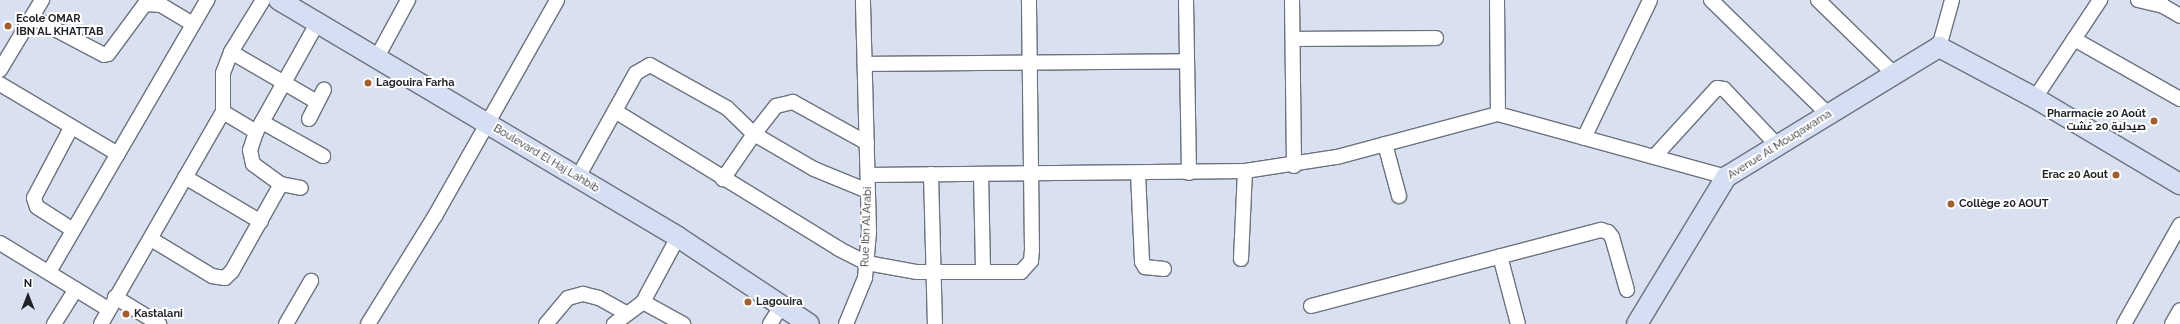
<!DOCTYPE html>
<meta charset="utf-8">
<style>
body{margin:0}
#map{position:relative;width:2180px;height:324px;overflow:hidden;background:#d9e0ef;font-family:Raleway,Cairo,sans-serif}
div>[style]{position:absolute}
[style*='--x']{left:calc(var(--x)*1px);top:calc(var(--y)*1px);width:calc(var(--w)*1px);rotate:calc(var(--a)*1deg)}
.roads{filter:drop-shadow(1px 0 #6b727f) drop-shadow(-1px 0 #6b727f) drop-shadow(0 1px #6b727f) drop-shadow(0 -1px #6b727f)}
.street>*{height:14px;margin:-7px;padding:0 7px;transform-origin:7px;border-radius:7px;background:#fff}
.secondary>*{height:20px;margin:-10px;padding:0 10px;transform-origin:10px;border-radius:10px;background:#d5def2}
.dots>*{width:11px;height:11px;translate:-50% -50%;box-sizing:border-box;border:2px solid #fff;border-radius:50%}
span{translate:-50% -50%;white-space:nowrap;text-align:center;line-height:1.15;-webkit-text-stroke:4px #fff;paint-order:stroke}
.poi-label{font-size:11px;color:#1f2227;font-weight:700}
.left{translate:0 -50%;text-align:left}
.right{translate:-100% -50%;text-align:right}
.street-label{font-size:11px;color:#1f2227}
.north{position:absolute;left:8px;top:276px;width:40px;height:40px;-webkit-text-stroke:3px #fff;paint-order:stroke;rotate:0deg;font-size:11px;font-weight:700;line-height:16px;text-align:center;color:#1f2227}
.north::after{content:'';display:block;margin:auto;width:14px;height:18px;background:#1f2227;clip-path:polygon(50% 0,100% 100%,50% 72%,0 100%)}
</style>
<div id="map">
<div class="roads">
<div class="street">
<div style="--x:1186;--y:0;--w:173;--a:89"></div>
<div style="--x:1292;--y:0;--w:166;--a:89.3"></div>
<div style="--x:1497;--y:0;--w:114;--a:89.5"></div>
<div style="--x:1711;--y:0;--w:165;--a:44.3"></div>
<div style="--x:1818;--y:0;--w:105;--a:44.2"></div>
<div style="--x:2138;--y:0;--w:26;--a:13"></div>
<div style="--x:2163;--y:6;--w:20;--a:30"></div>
<div style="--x:32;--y:17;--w:81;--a:27.8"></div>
<div style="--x:104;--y:55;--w:4;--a:-14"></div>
<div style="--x:108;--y:54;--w:62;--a:-53.5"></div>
<div style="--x:145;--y:4;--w:16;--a:4"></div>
<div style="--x:161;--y:5;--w:37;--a:31"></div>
<div style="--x:1293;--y:39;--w:143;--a:-0.4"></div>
<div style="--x:2074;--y:39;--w:122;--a:29.5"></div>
<div style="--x:1939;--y:47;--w:49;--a:-74.5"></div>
<div style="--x:231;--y:52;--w:99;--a:30.2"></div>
<div style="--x:376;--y:59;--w:67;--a:-61.5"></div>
<div style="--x:865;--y:64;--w:321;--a:-0.5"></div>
<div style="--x:0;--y:70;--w:82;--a:-59"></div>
<div style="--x:0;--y:84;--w:137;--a:30.7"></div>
<div style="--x:2035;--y:98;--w:118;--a:-56.4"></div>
<div style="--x:615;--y:111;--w:263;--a:31.6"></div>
<div style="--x:839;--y:249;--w:31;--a:27"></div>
<div style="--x:867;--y:263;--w:51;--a:10.2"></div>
<div style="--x:917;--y:272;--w:104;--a:0"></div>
<div style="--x:1021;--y:272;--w:15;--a:-48"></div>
<div style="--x:1031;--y:261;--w:11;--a:-85"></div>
<div style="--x:1032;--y:250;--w:250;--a:-90.7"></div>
<div style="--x:223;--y:112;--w:39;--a:31"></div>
<div style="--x:256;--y:132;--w:12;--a:-59"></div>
<div style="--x:262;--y:122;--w:70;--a:29.1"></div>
<div style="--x:309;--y:119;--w:33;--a:-63"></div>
<div style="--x:262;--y:122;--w:115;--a:-60.8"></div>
<div style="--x:71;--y:128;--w:79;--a:117.9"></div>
<div style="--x:34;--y:198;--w:9;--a:72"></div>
<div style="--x:37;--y:207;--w:43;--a:32.6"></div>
<div style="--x:256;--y:132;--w:19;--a:108"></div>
<div style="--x:250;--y:150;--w:14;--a:78"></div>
<div style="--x:253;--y:164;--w:34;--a:36"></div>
<div style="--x:1584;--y:138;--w:153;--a:-64.4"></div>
<div style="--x:867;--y:143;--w:85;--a:-151"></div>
<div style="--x:793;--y:102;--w:17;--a:167"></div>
<div style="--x:776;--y:106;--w:36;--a:128"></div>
<div style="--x:754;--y:134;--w:69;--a:30.3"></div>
<div style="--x:814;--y:169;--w:58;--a:22.2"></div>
<div style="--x:1385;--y:144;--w:54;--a:74.9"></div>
<div style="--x:1654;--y:157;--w:93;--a:-47.6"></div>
<div style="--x:1717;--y:88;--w:7;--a:8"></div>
<div style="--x:1724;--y:89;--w:77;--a:46.6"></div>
<div style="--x:1138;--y:173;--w:89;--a:87.4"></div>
<div style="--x:1142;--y:262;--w:6;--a:59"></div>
<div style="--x:1145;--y:267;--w:19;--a:6"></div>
<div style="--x:931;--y:174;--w:150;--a:88.5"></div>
<div style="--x:981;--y:174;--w:97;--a:88.8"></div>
<div style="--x:868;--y:175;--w:377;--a:-0.6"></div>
<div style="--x:1245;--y:171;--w:93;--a:-8.7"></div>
<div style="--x:1337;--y:157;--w:167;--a:-15"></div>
<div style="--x:1498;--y:114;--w:237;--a:15.4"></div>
<div style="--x:185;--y:177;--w:88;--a:30.6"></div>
<div style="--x:578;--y:177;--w:119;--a:-60.9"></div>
<div style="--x:636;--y:73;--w:16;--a:-30"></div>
<div style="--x:650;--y:65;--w:88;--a:29.2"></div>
<div style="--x:727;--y:108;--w:37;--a:44"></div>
<div style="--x:754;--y:134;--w:55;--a:124.6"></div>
<div style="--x:151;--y:239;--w:71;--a:31.2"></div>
<div style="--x:212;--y:276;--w:13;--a:9"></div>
<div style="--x:225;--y:278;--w:10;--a:-45"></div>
<div style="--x:232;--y:271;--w:100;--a:-60.6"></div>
<div style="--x:281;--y:184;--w:20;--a:11"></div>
<div style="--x:0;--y:243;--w:127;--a:31.4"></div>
<div style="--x:1500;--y:256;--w:70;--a:75.2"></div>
<div style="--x:1241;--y:259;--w:88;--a:-87.4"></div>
<div style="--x:49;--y:272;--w:315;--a:-59.8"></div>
<div style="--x:115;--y:297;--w:52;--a:31.5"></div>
<div style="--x:643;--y:302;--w:46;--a:28.8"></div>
<div style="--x:1311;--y:306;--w:300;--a:-14.7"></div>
<div style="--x:1601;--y:230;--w:7;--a:16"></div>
<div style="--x:1608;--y:232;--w:6;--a:51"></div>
<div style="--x:1612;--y:237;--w:55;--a:74.2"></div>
<div style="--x:54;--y:324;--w:41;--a:-57.8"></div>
<div style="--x:101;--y:324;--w:245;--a:-60.1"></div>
<div style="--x:223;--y:112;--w:39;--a:-90"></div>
<div style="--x:223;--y:73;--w:22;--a:-69"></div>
<div style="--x:231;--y:52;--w:61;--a:-58.4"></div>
<div style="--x:286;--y:324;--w:50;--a:-59.8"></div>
<div style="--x:368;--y:324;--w:127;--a:-58.2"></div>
<div style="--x:435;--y:216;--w:248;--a:-60.5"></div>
<div style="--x:546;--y:324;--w:34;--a:-50"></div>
<div style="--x:568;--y:298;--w:16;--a:-15"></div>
<div style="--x:583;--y:294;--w:16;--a:14"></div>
<div style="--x:599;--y:298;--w:31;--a:29"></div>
<div style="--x:614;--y:324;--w:36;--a:-37"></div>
<div style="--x:643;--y:302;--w:74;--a:-61.7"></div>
<div style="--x:770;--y:324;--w:22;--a:-58"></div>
<div style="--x:846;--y:324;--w:50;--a:-67.6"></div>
<div style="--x:865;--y:278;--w:46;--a:-85"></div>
<div style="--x:869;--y:232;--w:232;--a:-91.5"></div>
<div style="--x:2124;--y:324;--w:114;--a:-60.5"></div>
<div style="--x:2172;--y:324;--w:16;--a:-60"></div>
</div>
<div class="secondary">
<div style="--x:279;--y:0;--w:464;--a:30.7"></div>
<div style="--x:678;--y:237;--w:157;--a:33.6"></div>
<div style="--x:1637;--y:324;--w:172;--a:-58.8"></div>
<div style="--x:1726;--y:177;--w:250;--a:-31.4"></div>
<div style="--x:1939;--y:47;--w:109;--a:28"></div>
<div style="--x:2035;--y:98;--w:169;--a:30.7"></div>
</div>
</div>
<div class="dots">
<div style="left:8px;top:26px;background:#a3602f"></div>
<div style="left:368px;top:83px;background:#a3602f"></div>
<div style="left:2154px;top:121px;background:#a3602f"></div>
<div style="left:2116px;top:175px;background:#a3602f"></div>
<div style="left:1951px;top:204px;background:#a3602f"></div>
<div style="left:748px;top:302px;background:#a3602f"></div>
<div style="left:126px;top:314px;background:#a3602f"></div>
</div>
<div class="poi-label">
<span class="left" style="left:16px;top:26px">Ecole OMAR<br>IBN AL KHATTAB</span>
<span class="left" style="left:376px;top:83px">Lagouira Farha</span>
<span class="right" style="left:2146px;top:121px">Pharmacie 20 Août<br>صيدلية 20 غشت</span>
<span class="right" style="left:2108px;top:175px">Erac 20 Aout</span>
<span class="left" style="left:1959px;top:204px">Collège 20 AOUT</span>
<span class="left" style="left:756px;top:302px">Lagouira</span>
<span class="left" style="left:134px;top:314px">Kastalani</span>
</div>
<div class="street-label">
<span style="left:1780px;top:145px;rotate:-32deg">Avenue Al Mouqawama</span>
<span style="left:546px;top:159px;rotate:31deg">Boulevard El Haj Lahbib</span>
<span style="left:867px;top:227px;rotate:-88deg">Rue Ibn Al Arabi</span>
</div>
<div class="north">N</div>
</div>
